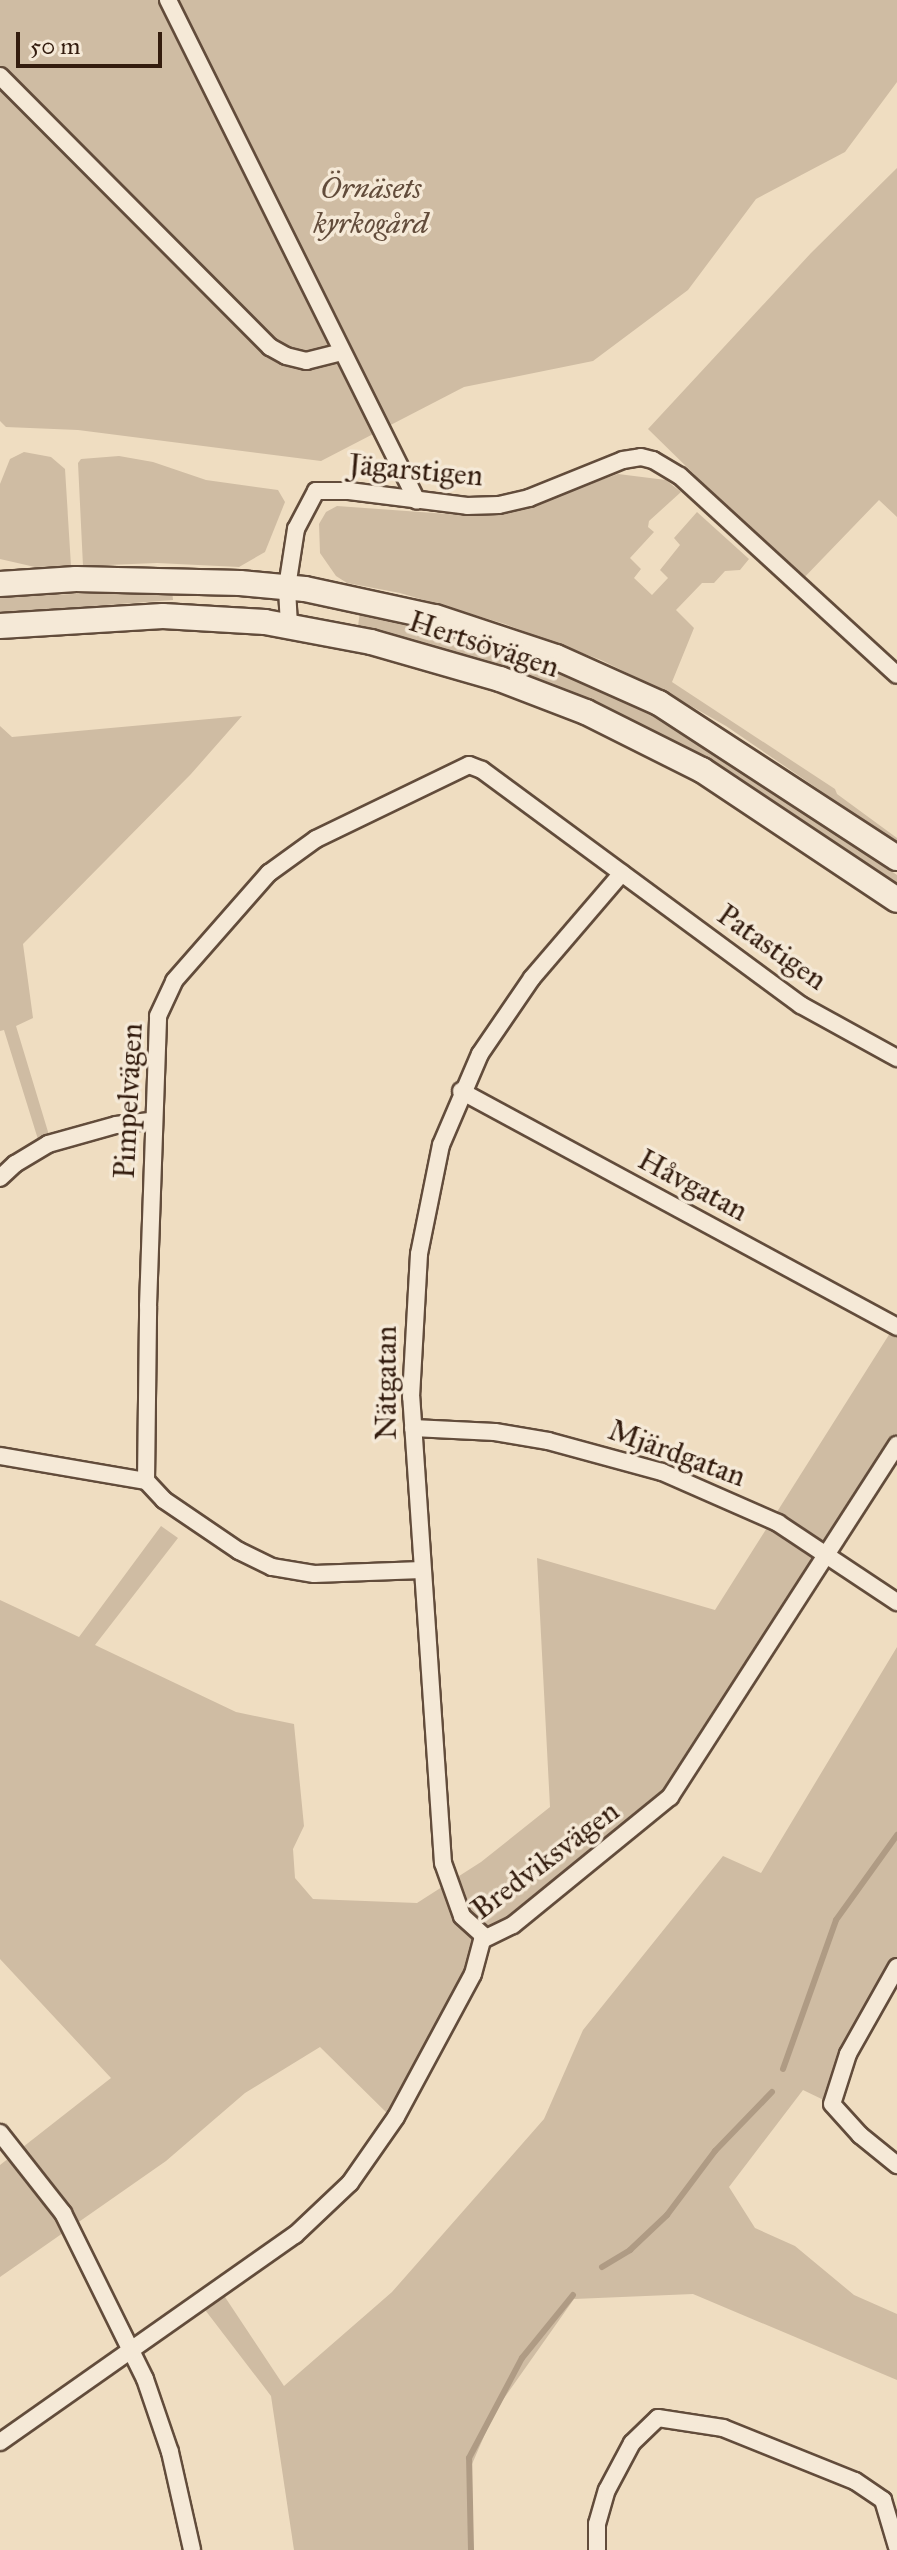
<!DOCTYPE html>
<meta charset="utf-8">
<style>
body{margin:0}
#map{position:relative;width:897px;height:2550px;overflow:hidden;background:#efddc1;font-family:"IM FELL Great Primer",serif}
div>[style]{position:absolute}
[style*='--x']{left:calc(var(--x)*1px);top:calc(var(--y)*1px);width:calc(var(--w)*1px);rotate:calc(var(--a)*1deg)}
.green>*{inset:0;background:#cfbca3}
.stream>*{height:6px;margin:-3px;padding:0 3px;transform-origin:3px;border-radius:3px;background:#af9b84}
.roads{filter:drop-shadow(2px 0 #624c3b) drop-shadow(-2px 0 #624c3b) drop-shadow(0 2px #624c3b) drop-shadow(0 -2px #624c3b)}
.street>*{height:16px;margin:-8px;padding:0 8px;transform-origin:8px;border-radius:8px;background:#f5e9d7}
.secondary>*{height:24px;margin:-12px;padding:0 12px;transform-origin:12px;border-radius:12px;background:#f5e9d7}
span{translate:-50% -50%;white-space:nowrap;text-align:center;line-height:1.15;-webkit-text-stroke:7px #f5e9d7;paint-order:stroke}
.park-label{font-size:30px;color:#624c3b;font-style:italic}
.street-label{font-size:30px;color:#331c0e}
.scale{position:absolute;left:16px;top:32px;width:146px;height:36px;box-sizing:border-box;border:4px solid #331c0e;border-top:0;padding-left:10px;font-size:24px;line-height:28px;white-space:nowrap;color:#331c0e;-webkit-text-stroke:6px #f5e9d7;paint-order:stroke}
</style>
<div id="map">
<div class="green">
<div style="clip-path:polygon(0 0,897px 0,897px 82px,845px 152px,756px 199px,688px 290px,593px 361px,464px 387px,321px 461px,78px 430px,6px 427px,0 421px)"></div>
<div style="clip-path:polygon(897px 168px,897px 517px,879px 500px,797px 585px,688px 483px,695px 475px,648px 429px,811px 253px)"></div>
<div style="clip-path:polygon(24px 452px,51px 457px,65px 469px,71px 566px,35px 567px,0 559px,0 484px,10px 459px)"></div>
<div style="clip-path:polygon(119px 456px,153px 462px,206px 480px,278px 490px,285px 502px,265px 552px,239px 567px,157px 563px,83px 566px,78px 463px,81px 459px)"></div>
<div style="clip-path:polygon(618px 474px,666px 480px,681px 492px,649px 521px,648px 527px,654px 532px,630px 558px,641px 569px,634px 578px,652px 595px,668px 578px,660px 570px,680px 545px,674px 538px,697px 512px,749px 559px,740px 570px,725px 571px,714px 583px,702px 583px,676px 610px,694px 628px,672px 682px,835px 789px,837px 794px,897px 838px,897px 843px,726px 726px,668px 693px,601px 660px,505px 624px,400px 593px,347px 583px,336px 576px,320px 553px,319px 524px,326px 512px,337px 506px,476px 516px,507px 513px)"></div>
<div style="clip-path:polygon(172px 590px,173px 600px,0 613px,0 597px)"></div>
<div style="clip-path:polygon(360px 612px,427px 626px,507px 652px,599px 687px,656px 714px,897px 875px,897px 888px,772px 800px,648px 728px,504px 667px,358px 626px)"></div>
<div style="clip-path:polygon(242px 716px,191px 774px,23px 944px,33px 1018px,16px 1026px,52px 1145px,41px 1149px,4px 1030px,0 1031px,0 726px,12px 737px)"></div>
<div style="clip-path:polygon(897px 1322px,897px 1438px,669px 1796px,513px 1925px,485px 1936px,394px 2120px,320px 2047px,245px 2093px,166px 2161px,0 2277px,0 2165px,111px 2078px,0 1959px,0 1600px,79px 1637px,161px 1526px,178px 1538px,95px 1645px,236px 1712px,294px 1724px,304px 1826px,293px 1849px,295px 1878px,313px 1899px,417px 1903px,481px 1862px,550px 1807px,537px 1558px,715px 1610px)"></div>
<div style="clip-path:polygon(897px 1647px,897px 1965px,832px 2104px,803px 2090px,729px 2187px,755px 2228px,795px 2246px,854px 2295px,897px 2314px,897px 2380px,693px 2294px,574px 2299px,495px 2411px,469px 2471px,471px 2550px,294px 2550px,271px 2396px,199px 2302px,219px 2288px,284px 2386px,392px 2292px,544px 2119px,583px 2030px,723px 1856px,761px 1873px)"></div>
</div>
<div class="stream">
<div style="--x:783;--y:2069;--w:158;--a:-70.4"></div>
<div style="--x:836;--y:1920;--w:105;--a:-54.3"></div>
<div style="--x:602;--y:2267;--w:33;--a:-31"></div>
<div style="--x:630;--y:2250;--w:51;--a:-43.4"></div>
<div style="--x:667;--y:2215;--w:80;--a:-53.1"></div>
<div style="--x:715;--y:2151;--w:82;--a:-46"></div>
<div style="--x:471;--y:2550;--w:92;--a:-91.2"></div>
<div style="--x:469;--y:2458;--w:113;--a:-62.1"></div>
<div style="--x:522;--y:2358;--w:81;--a:-51"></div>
</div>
<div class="roads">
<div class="street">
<div style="--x:168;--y:0;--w:559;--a:63.57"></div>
<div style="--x:0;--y:76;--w:383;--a:45.1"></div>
<div style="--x:270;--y:347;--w:18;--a:29"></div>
<div style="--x:286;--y:356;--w:21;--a:14"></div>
<div style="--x:306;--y:361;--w:37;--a:-14"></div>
<div style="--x:289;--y:626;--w:39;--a:-93"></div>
<div style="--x:287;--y:587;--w:59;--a:-81.2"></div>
<div style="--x:296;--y:529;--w:43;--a:-62.2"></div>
<div style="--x:316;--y:491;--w:33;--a:0"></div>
<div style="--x:349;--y:491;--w:119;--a:7.2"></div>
<div style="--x:467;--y:506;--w:32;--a:-2"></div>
<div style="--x:499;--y:505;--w:31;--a:-13"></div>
<div style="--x:529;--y:498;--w:101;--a:-22"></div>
<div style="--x:623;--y:460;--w:18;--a:-9"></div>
<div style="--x:641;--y:457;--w:12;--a:14"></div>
<div style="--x:653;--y:460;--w:31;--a:31"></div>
<div style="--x:680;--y:476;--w:294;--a:42.5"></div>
<div style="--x:461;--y:1091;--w:496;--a:28.4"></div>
<div style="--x:0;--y:1178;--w:21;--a:-43"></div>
<div style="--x:15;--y:1164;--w:39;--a:-31"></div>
<div style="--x:48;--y:1144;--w:71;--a:-15.6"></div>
<div style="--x:116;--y:1125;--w:38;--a:-7"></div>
<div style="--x:413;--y:1428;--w:82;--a:2.8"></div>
<div style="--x:495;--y:1432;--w:54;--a:9.6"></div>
<div style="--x:548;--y:1441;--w:118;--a:15.2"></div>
<div style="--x:662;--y:1472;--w:127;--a:23.7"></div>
<div style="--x:778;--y:1523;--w:143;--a:33.6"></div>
<div style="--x:0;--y:1456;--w:148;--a:9.7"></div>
<div style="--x:422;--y:1570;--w:108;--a:177.9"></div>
<div style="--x:314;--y:1574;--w:43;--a:-170.5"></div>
<div style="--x:272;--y:1567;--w:37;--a:-154"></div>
<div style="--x:239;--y:1551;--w:91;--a:-145.8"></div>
<div style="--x:164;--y:1500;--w:26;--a:-133"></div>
<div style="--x:146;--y:1481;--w:175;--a:-89.3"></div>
<div style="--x:148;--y:1306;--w:290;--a:-88"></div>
<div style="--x:158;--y:1016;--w:38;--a:-65"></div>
<div style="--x:174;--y:981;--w:144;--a:-48.7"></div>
<div style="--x:269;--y:873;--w:58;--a:-35.9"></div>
<div style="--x:316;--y:839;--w:170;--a:-25.8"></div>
<div style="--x:469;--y:765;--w:14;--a:21"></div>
<div style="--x:482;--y:770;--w:396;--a:36.4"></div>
<div style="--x:801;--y:1005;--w:110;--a:28.9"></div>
<div style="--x:485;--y:1937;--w:31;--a:-138"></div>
<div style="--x:462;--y:1916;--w:56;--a:-109.7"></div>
<div style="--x:443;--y:1863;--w:467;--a:-93.9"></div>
<div style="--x:411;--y:1397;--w:143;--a:-86.8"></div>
<div style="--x:419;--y:1254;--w:111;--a:-78.6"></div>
<div style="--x:441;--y:1145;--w:99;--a:-66.8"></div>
<div style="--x:480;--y:1054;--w:92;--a:-55.6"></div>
<div style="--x:532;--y:978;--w:138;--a:-49.4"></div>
<div style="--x:897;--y:1967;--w:100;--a:119.4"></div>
<div style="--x:848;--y:2054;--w:52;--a:107.7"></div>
<div style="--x:832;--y:2104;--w:42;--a:47.9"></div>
<div style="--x:860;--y:2135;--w:48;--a:39"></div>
<div style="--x:0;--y:2133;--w:102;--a:51.8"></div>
<div style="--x:63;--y:2213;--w:185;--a:63.7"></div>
<div style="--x:145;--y:2379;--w:77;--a:71.1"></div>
<div style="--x:170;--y:2452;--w:100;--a:77.3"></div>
<div style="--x:0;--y:2442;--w:360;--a:-35.1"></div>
<div style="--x:295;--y:2235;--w:76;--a:-43.4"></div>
<div style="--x:350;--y:2183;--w:80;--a:-55.1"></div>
<div style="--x:396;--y:2117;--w:162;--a:-61.7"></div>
<div style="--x:473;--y:1974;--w:35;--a:-75"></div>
<div style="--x:482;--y:1940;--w:34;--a:-26"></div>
<div style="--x:513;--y:1925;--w:203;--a:-39.2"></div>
<div style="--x:670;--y:1797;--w:419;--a:-57.2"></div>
<div style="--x:597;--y:2550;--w:26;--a:-90"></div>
<div style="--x:597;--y:2524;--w:35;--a:-74"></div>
<div style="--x:607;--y:2490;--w:53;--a:-62"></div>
<div style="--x:632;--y:2443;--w:36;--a:-44"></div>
<div style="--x:658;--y:2418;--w:66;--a:8.7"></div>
<div style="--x:723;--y:2428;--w:142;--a:21.9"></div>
<div style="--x:855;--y:2481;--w:34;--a:34"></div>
<div style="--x:883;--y:2500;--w:49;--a:73.4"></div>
</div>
<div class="secondary">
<div style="--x:0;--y:584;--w:76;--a:-3.8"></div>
<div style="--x:76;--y:579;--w:164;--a:1.4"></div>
<div style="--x:240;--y:583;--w:65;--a:5.3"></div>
<div style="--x:305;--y:589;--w:133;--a:12.2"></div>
<div style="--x:435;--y:617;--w:127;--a:18.3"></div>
<div style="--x:556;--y:657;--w:113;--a:24.1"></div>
<div style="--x:659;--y:703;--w:284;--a:33.1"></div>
<div style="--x:0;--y:626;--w:163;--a:-3.5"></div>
<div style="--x:163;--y:616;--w:102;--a:3.4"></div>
<div style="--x:265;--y:622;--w:108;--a:10.7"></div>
<div style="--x:371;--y:642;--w:134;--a:16"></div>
<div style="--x:500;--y:679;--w:92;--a:21"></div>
<div style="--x:586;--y:712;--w:130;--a:26.6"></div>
<div style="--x:702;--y:770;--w:234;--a:33.7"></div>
</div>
</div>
<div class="park-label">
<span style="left:371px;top:205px">Örnäsets<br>kyrkogård</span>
</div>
<div class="street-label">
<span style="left:416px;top:470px;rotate:5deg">Jägarstigen</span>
<span style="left:484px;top:644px;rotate:18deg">Hertsövägen</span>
<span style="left:772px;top:947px;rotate:35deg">Patastigen</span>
<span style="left:128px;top:1101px;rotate:-87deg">Pimpelvägen</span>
<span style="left:693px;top:1185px;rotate:28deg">Håvgatan</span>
<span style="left:386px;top:1383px;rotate:-90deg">Nätgatan</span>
<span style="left:677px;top:1453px;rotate:20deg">Mjärdgatan</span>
<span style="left:545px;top:1860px;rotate:-37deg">Bredviksvägen</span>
</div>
<div class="scale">50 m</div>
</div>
